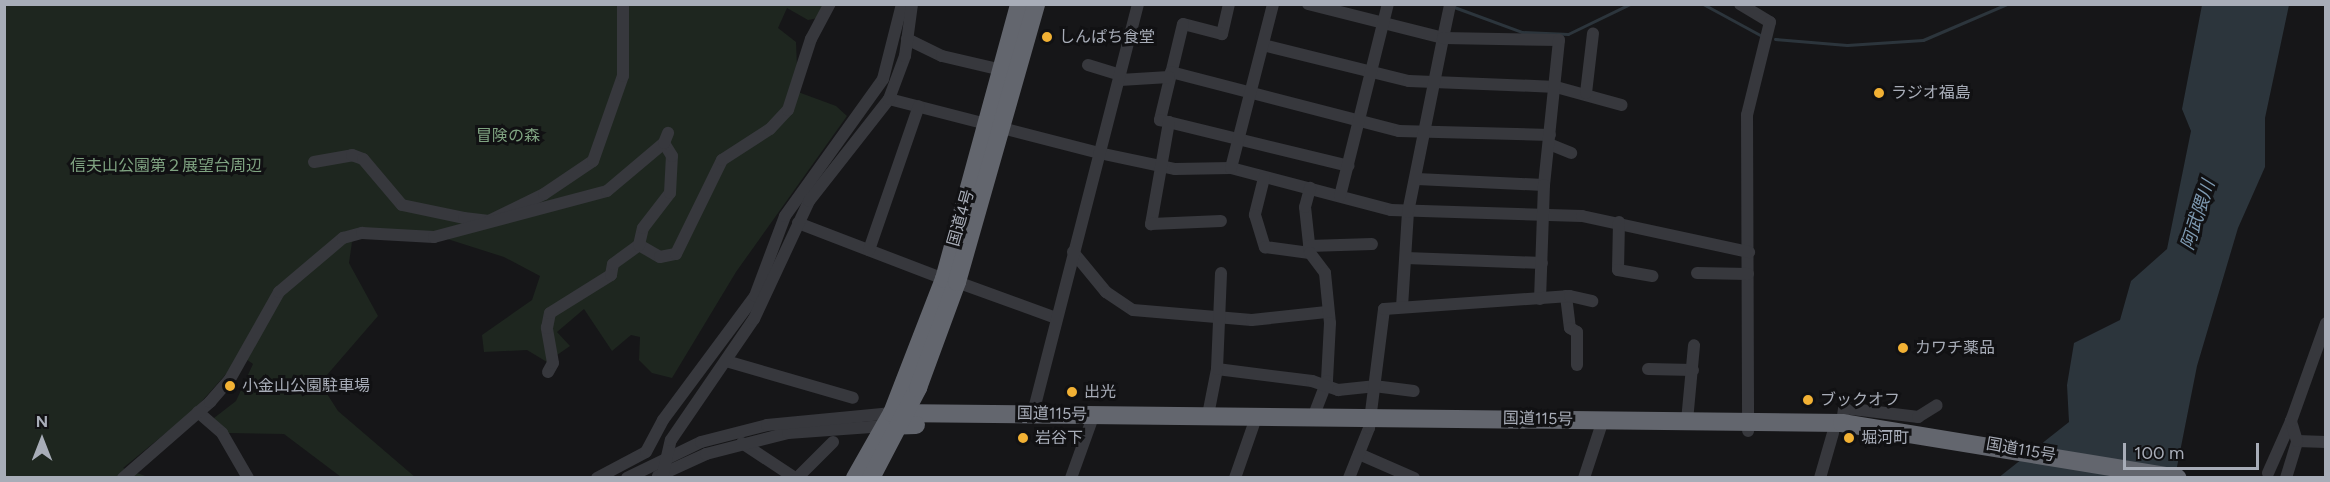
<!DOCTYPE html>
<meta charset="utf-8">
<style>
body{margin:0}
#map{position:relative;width:2330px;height:482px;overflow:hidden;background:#161618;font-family:Figtree,"Noto Sans JP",sans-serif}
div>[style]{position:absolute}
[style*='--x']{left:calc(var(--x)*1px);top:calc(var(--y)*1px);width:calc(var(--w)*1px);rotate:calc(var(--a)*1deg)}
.green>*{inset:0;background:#1e261f}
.water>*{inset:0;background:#2c353c}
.stream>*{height:3px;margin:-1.5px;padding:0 1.5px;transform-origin:1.5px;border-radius:1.5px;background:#2c353c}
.minor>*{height:12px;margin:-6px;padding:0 6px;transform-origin:6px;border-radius:6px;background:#37383d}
.highway>*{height:18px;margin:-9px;padding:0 9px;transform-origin:9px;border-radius:9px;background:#63666e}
.dots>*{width:16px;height:16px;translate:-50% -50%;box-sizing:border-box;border:3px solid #111113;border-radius:50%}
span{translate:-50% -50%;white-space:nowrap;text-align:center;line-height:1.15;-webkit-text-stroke:6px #111113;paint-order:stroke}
.poi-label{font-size:16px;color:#a8adb8}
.left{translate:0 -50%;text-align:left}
.park-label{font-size:16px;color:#7fa381}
.street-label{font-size:16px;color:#a8adb8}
.water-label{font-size:18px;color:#7f9bb3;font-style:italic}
.frame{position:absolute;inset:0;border:6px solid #a8adb8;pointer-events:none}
.north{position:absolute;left:12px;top:410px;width:60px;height:60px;-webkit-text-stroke:4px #111113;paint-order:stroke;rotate:0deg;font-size:16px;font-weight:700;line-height:24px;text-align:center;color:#a8adb8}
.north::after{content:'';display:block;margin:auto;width:21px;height:27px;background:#a8adb8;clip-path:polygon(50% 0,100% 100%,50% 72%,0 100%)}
.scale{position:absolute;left:2123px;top:443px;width:136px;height:27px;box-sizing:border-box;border:3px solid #a8adb8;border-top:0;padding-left:8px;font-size:18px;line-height:21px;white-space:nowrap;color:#a8adb8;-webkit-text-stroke:4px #111113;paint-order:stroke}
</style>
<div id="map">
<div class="green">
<div style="clip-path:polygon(4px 5px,827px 5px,818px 18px,808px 20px,787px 8px,778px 28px,796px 42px,798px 92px,836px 106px,847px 116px,736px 272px,672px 378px,652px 373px,639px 360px,640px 337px,631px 335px,612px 351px,584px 309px,557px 332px,570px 346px,547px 362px,527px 350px,484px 352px,482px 335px,532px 300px,540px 276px,504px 257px,438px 236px,370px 230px,352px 242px,349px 263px,378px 316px,320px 383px,338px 411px,415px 477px,341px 477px,284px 434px,228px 433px,214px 418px,236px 401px,253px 364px,242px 356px,194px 410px,123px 468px,148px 477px,5px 477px)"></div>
</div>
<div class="water">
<div style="clip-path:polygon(2202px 5px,2289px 5px,2265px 118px,2265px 167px,2238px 228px,2197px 366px,2175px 477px,1998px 478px,2069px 422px,2067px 385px,2074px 343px,2120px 320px,2131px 281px,2167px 249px,2191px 131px,2182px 109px)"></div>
</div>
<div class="stream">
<div style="--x:1703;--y:4;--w:67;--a:28.5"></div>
<div style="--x:1454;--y:7;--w:72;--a:20.2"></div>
<div style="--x:1522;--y:32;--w:46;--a:2.5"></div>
<div style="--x:1568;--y:34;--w:69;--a:-25.8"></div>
<div style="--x:1775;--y:39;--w:72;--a:4.8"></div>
<div style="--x:1847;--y:45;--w:76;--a:-3.8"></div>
<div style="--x:1923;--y:40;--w:91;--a:-23.2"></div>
</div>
<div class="minor">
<div style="--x:1229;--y:4;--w:31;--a:103"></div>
<div style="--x:1222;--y:34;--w:40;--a:-165.6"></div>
<div style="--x:1183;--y:24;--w:99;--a:103.5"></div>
<div style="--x:1160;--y:120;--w:194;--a:13.7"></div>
<div style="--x:1308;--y:4;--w:139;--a:14.1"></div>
<div style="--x:1443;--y:38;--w:35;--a:-78"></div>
<div style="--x:1740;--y:4;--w:35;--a:31"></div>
<div style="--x:1770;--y:22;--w:96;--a:103.9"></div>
<div style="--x:1747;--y:115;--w:316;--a:89.8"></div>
<div style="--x:907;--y:39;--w:39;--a:26"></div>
<div style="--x:942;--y:56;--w:62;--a:13.1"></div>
<div style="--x:1263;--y:45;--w:150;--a:13.9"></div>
<div style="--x:1409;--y:81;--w:147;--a:2.3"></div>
<div style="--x:1556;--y:87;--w:68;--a:15.3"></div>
<div style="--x:1088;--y:65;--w:34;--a:17"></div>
<div style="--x:1171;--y:72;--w:236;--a:14.5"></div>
<div style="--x:1399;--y:131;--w:151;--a:1.5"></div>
<div style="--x:1120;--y:80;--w:49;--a:-3.5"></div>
<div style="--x:1586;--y:93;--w:60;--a:-83.3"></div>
<div style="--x:889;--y:99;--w:217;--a:14.4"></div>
<div style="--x:1099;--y:153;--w:78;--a:11.9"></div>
<div style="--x:1175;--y:169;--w:56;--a:-1"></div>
<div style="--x:1231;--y:168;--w:165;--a:14.7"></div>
<div style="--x:1391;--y:210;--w:191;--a:1.8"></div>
<div style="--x:1582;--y:216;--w:171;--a:12.2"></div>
<div style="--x:1169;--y:122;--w:104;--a:100"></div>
<div style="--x:1151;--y:224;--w:70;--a:-2.5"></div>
<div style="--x:1549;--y:144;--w:24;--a:22"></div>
<div style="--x:314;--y:162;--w:39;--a:-10"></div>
<div style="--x:352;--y:155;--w:12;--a:20"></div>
<div style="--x:363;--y:159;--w:60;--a:49.7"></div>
<div style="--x:402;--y:205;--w:63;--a:11.8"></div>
<div style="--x:464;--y:218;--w:25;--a:7"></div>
<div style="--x:489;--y:221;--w:61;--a:-26.1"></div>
<div style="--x:544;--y:194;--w:59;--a:-34"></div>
<div style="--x:593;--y:161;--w:90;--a:-70.6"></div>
<div style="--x:623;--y:76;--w:72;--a:-90"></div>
<div style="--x:1231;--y:168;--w:169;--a:-75.6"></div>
<div style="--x:1264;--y:178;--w:38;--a:104"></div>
<div style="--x:1255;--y:215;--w:34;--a:73"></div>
<div style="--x:1265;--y:247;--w:45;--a:7.6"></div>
<div style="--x:1310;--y:253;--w:46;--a:-96.2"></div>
<div style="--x:1305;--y:207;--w:20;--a:-75"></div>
<div style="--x:1417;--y:179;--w:127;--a:2.7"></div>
<div style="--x:1340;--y:196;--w:198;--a:-76"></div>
<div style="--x:1619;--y:222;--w:48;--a:91.2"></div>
<div style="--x:1618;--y:270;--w:35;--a:10"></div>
<div style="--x:798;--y:223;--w:156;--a:21"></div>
<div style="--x:639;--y:245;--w:24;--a:30"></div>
<div style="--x:660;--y:257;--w:16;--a:-11"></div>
<div style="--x:676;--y:254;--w:105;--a:-63.9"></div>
<div style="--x:722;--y:160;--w:57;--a:-32.9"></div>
<div style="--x:770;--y:129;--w:26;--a:-47"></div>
<div style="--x:788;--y:110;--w:75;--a:-72.1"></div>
<div style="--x:811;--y:39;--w:40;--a:-62"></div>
<div style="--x:1309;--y:246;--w:63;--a:-1.8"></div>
<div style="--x:869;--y:250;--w:152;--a:-70.9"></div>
<div style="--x:1073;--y:252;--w:52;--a:50.5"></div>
<div style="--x:1106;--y:292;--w:32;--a:34"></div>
<div style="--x:1133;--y:310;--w:119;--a:4.8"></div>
<div style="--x:1252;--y:320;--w:75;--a:-6.1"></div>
<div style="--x:1310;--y:253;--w:25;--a:53"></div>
<div style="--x:1325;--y:273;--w:50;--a:84.3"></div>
<div style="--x:1330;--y:323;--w:58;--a:93"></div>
<div style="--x:1327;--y:381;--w:36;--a:111"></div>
<div style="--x:1406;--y:258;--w:136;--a:2.1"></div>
<div style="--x:1697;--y:273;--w:51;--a:1.1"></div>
<div style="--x:957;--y:282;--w:105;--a:20"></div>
<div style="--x:1566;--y:296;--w:32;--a:83"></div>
<div style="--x:1570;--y:328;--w:8;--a:30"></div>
<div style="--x:1577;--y:332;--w:33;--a:90"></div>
<div style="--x:1402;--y:307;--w:95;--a:-86.4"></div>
<div style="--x:1408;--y:212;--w:177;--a:-78.6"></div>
<div style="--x:1443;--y:38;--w:116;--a:1"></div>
<div style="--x:1559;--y:40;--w:146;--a:95.9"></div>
<div style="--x:1544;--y:185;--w:114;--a:92"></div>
<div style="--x:726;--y:361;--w:132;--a:16.2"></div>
<div style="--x:1217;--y:369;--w:96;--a:7.2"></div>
<div style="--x:1312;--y:381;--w:28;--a:19"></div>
<div style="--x:1338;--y:390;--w:36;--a:-6"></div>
<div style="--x:1374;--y:386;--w:40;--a:7.1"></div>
<div style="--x:1648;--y:369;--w:45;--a:1.3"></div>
<div style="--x:548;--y:372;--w:10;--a:-61"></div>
<div style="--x:553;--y:363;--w:36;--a:-100"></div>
<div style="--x:547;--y:328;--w:15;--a:-79"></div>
<div style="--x:550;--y:313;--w:72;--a:-31.9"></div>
<div style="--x:611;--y:275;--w:11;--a:-80"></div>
<div style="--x:613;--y:264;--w:32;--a:-36"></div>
<div style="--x:639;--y:245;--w:17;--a:-77"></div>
<div style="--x:643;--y:228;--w:44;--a:-52.4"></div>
<div style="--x:670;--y:193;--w:37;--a:-87"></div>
<div style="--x:672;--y:156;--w:15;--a:-122"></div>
<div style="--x:198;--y:412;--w:32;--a:41"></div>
<div style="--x:222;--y:433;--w:52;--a:60"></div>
<div style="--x:1033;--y:413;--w:422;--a:-75.6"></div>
<div style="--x:1208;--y:415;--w:47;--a:-78.9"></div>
<div style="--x:1217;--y:369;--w:96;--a:-87.6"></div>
<div style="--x:1687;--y:421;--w:76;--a:-84.7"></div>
<div style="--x:1842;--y:423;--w:15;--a:-82"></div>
<div style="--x:1844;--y:408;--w:75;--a:6.9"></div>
<div style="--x:1918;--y:417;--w:22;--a:-32"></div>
<div style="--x:2297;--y:441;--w:29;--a:2"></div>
<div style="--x:742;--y:443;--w:64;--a:33.4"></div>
<div style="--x:1359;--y:454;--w:60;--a:23.6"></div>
<div style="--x:2268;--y:473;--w:57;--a:-66.1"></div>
<div style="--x:658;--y:476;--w:53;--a:-24.6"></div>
<div style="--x:706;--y:454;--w:85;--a:-14.4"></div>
<div style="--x:788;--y:433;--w:97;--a:-4.1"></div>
<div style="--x:123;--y:478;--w:116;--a:-41.1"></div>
<div style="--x:210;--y:402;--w:30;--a:-49"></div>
<div style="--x:230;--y:379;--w:100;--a:-60.6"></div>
<div style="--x:279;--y:292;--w:84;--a:-40.2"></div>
<div style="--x:343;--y:238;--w:20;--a:-15"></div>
<div style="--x:362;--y:233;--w:72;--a:3.2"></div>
<div style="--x:434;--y:237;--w:179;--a:-14.9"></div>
<div style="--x:607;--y:191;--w:75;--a:-40.1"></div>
<div style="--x:664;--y:143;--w:11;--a:-68"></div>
<div style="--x:597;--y:478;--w:55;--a:-28"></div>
<div style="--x:646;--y:452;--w:36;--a:-62"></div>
<div style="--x:663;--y:420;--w:154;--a:-53.4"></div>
<div style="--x:755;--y:296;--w:85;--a:-69.4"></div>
<div style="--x:785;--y:216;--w:168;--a:-54.4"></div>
<div style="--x:883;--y:79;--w:77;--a:-75.8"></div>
<div style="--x:627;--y:478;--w:82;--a:-25.9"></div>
<div style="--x:701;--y:442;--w:68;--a:-14.4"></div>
<div style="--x:767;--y:425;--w:126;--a:-5.5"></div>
<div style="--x:662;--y:478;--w:39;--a:-77"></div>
<div style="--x:671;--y:440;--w:147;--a:-55.6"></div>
<div style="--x:754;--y:319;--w:130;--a:-65"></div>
<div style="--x:809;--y:201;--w:130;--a:-51.9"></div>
<div style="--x:889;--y:99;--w:46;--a:-69.6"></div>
<div style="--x:905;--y:56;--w:52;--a:-82.3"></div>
<div style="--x:797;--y:478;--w:51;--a:-45"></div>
<div style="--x:1071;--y:478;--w:68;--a:-70.2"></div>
<div style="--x:1235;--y:478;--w:67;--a:-70.8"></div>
<div style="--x:1349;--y:478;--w:54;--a:-68.2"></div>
<div style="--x:1369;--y:428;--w:120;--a:-82.8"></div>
<div style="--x:1384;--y:309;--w:186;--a:-4"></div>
<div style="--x:1570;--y:296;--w:23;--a:13"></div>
<div style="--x:1584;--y:478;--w:61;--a:-71.9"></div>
<div style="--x:1820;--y:478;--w:47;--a:-73.9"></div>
<div style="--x:2286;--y:478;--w:39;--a:-73"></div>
<div style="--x:2297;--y:441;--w:21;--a:-107"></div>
<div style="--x:2291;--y:421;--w:104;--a:-70.3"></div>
</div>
<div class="highway">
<div style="--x:892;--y:413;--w:950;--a:0.6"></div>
<div style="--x:1842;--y:423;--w:340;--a:9.3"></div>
<div style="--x:885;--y:426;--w:31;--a:-2"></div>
<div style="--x:855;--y:478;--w:75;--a:-60.4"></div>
<div style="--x:892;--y:413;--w:144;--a:-68.8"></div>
<div style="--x:944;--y:279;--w:285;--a:-74.7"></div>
<div style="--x:871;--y:478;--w:102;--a:-62.4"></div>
<div style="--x:918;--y:388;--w:113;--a:-69.8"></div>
<div style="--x:957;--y:282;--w:289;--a:-74.1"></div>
</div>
<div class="dots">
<div style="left:1047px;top:37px;background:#f2b134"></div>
<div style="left:1879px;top:93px;background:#f2b134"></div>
<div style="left:1903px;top:348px;background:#f2b134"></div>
<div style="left:230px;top:386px;background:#f2b134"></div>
<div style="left:1072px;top:392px;background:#f2b134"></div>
<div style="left:1808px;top:400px;background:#f2b134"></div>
<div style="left:1023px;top:438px;background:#f2b134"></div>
<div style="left:1849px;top:438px;background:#f2b134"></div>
</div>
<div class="poi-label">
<span class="left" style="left:1059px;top:37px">しんぱち食堂</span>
<span class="left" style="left:1891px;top:93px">ラジオ福島</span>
<span class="left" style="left:1915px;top:348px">カワチ薬品</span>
<span class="left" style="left:242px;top:386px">小金山公園駐車場</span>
<span class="left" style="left:1084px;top:392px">出光</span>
<span class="left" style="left:1820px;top:400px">ブックオフ</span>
<span class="left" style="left:1035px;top:438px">岩谷下</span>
<span class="left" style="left:1861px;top:438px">堀河町</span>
</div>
<div class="park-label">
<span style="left:508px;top:136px">冒険の森</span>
<span style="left:166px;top:166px">信夫山公園第２展望台周辺</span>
</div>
<div class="street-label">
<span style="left:961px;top:218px;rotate:-74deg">国道4号</span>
<span style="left:1052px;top:414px;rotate:1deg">国道115号</span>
<span style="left:1538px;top:419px;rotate:1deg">国道115号</span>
<span style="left:2021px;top:450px;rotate:10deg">国道115号</span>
</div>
<div class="water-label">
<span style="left:2198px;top:215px;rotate:-72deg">阿武隈川</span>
</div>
<div class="frame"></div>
<div class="north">N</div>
<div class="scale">100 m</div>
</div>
